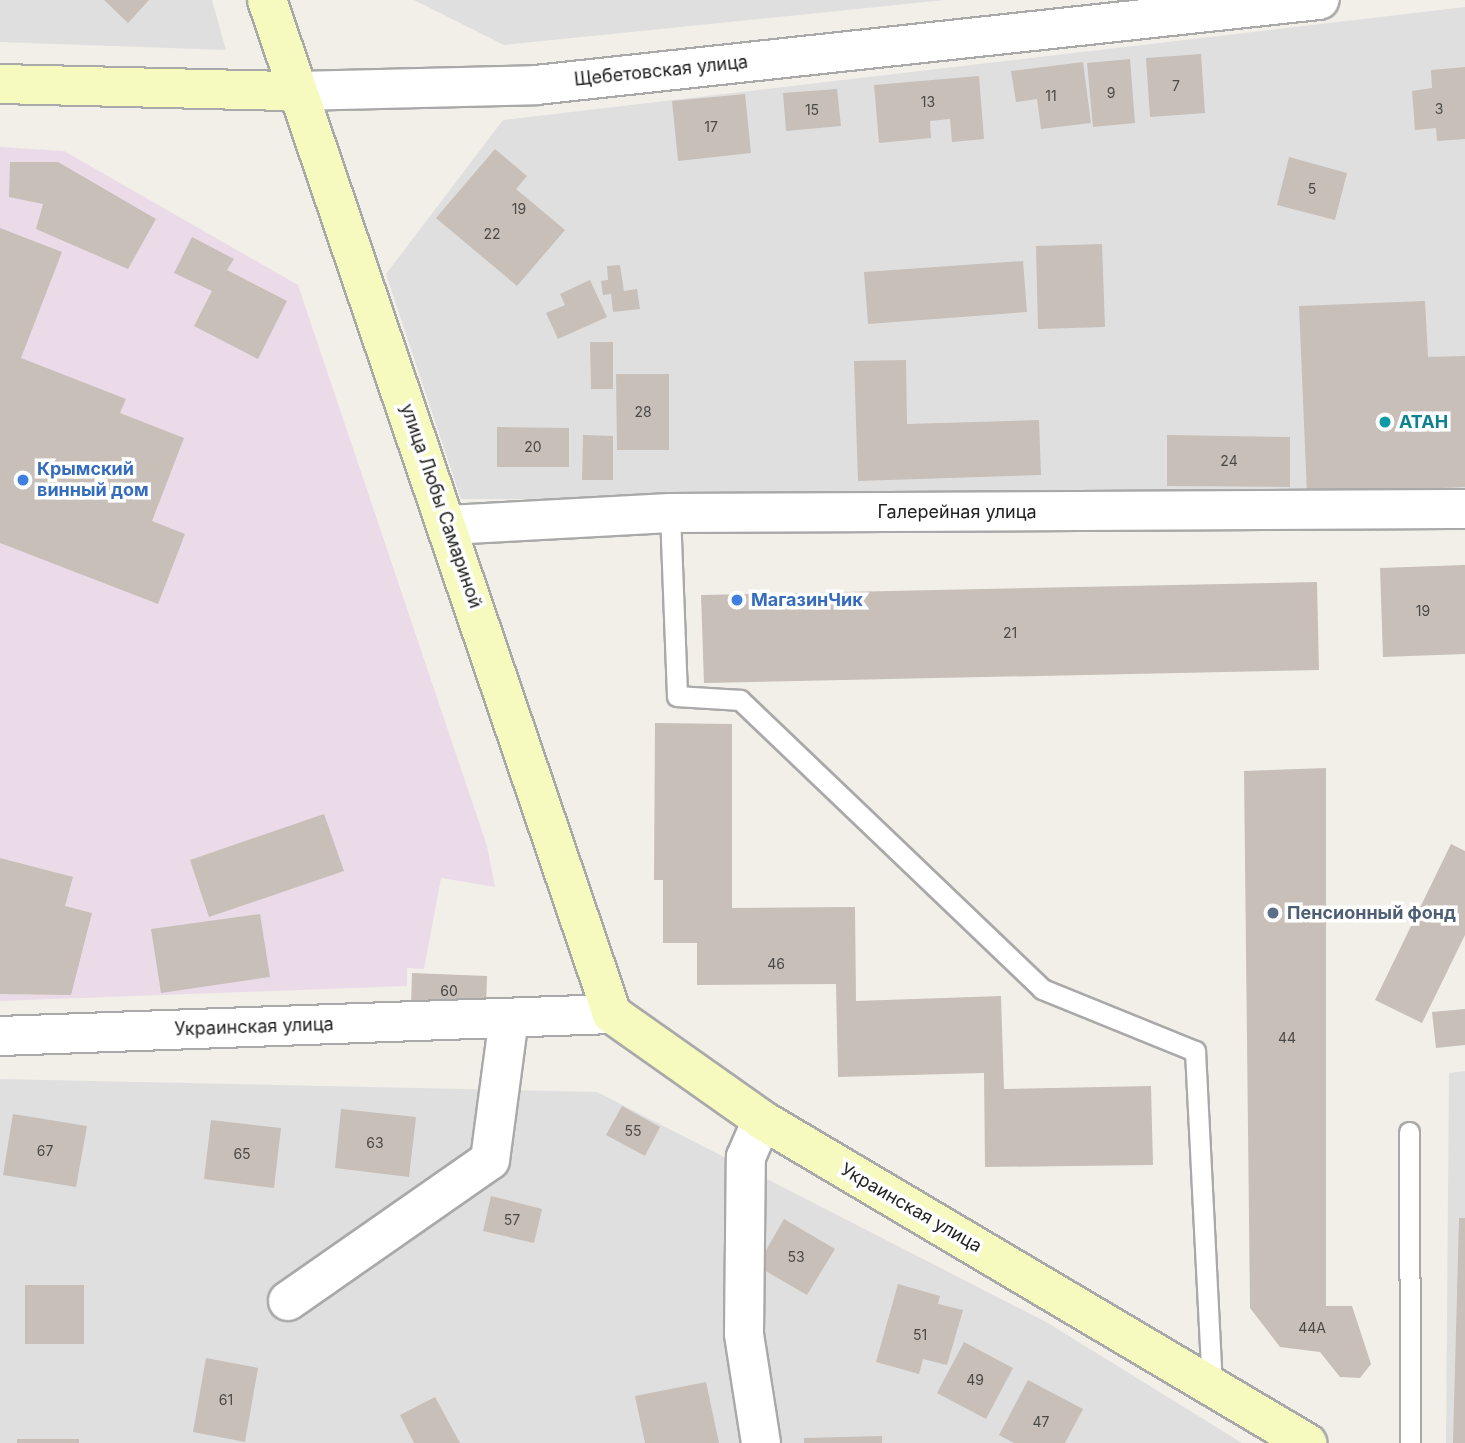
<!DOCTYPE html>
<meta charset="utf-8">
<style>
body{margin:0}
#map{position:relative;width:1465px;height:1443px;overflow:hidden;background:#f2efe9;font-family:Inter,sans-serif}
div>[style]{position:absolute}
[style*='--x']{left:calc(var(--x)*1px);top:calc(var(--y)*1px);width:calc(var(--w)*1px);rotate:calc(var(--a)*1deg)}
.residential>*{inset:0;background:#e0dfdf}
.industrial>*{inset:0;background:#ebdbe8}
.building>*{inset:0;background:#c7bfb8}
.roads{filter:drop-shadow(2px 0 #a9a9a9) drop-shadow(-2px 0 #a9a9a9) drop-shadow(0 2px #a9a9a9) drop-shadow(0 -2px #a9a9a9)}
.lane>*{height:19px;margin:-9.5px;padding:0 9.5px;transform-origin:9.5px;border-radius:9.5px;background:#fff}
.street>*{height:38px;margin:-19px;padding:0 19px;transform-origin:19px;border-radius:19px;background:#fff}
.secondary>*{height:38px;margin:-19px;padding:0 19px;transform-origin:19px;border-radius:19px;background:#f7fabf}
.dots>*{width:19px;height:19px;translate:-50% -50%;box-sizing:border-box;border:4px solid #fff;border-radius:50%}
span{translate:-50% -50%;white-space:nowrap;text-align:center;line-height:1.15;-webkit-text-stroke:7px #fff;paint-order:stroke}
.number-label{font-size:14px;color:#4b4948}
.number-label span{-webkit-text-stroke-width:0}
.street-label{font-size:18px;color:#222}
.culture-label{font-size:18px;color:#0d838f;font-weight:700}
.left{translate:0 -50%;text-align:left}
.shop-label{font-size:18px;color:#366cbe;font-weight:700}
.service-label{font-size:18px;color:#4e5e75;font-weight:700}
</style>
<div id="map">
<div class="residential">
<div style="clip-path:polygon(0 0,212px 0,226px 50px,0 42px)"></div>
<div style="clip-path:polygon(414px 0,945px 0,504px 45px)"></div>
<div style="clip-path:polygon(1465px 7px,1465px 497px,461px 499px,386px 274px,503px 120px)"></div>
<div style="clip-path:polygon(1465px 1071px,1465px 1443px,1446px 1443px,1449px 1073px)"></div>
<div style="clip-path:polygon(0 1079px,597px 1092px,1048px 1323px,1242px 1443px,0 1443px)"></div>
</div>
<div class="industrial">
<div style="clip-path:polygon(0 147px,64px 151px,298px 285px,487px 846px,495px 887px,441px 878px,424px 969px,407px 968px,407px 986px,0 1001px)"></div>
</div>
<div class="building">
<div style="clip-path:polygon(104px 0,149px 0,128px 23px)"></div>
<div style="clip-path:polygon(1201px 54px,1205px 113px,1150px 117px,1146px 58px)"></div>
<div style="clip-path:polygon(1130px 59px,1135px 123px,1093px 127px,1087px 63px)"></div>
<div style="clip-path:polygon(1083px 62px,1091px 123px,1041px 129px,1037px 99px,1016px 102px,1011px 71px)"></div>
<div style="clip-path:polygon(1465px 67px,1465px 139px,1437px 141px,1436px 128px,1415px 130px,1412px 91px,1432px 88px,1431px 70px)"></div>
<div style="clip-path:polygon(979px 76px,984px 139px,952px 142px,950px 119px,930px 121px,931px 138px,879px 143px,874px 85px)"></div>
<div style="clip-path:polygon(837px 89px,841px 126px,786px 131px,783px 93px)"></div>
<div style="clip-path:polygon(745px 94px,751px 153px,678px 161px,672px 101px)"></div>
<div style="clip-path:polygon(495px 149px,527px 176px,516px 189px,565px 230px,517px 286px,436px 218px)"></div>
<div style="clip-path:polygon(1289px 157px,1347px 173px,1335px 220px,1277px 205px)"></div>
<div style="clip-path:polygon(10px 162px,58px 162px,156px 219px,128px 269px,36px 229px,43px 204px,9px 197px)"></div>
<div style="clip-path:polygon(0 228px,62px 252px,21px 358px,126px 399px,120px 413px,184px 438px,152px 521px,185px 534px,158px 604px,0 543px)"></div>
<div style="clip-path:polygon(192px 237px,234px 259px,227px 270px,287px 301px,258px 359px,194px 326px,212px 291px,174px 273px)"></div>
<div style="clip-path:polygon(1102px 244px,1105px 327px,1038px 329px,1036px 246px)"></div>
<div style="clip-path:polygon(1023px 261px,1027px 312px,868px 324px,864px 272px)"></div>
<div style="clip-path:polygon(620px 265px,624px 291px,637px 289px,640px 309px,613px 312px,611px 294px,603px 295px,601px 281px,608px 280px,607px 266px)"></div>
<div style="clip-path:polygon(590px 280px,607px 317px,558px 339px,546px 313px,565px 305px,560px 294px)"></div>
<div style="clip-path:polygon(1425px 301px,1428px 357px,1465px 356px,1465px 487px,1307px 494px,1299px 306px)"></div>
<div style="clip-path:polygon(590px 342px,613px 342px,613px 389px,591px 389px)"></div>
<div style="clip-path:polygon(906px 360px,907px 424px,1039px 420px,1041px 475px,858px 481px,854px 361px)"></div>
<div style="clip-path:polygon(616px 374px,669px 374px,669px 450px,617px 450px)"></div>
<div style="clip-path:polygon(497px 427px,569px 428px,569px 467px,497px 467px)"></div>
<div style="clip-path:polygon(583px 435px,613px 436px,613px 480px,582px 480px)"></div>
<div style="clip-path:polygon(1167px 435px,1290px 437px,1290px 487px,1167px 486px)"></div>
<div style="clip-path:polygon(1465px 565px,1465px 654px,1383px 657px,1380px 568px)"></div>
<div style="clip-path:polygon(1317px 582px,1319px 670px,704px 683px,701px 595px)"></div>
<div style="clip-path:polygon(655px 723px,732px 724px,732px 908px,855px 907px,856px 1001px,1001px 996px,1004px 1089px,1151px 1086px,1153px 1165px,985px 1167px,984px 1073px,838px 1077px,836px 984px,697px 985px,697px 943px,663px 943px,663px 880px,654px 880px)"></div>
<div style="clip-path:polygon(1326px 768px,1326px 1306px,1352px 1306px,1371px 1364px,1360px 1378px,1340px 1377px,1320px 1352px,1280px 1347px,1250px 1308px,1244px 771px)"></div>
<div style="clip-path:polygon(324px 814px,344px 871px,209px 917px,190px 860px)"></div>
<div style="clip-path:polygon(1451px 844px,1465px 851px,1465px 935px,1422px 1023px,1375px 1000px)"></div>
<div style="clip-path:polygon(0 858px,73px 877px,65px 906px,92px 913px,71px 995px,0 994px)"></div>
<div style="clip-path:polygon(260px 914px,270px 977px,161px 993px,151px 929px)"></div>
<div style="clip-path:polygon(412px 973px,487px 976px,486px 1008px,411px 1005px)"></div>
<div style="clip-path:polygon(1465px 1009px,1465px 1045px,1436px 1048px,1432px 1012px)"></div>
<div style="clip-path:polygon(622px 1106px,660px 1127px,645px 1156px,606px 1135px)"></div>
<div style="clip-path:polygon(341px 1109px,416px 1117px,409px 1177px,335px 1168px)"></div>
<div style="clip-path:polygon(13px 1114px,87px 1126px,76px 1187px,3px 1175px)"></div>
<div style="clip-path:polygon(211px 1120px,281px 1128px,274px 1188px,204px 1179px)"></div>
<div style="clip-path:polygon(491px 1196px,542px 1209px,534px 1243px,483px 1231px)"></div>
<div style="clip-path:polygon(1459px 1218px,1465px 1218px,1465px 1443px,1453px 1443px)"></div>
<div style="clip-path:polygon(784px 1219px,835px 1249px,807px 1295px,757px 1266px)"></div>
<div style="clip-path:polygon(898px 1284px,940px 1296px,938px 1304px,963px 1310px,947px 1365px,923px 1359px,919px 1374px,876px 1362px)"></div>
<div style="clip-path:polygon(25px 1285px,84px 1285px,84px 1344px,25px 1344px)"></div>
<div style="clip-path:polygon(964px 1342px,1013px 1368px,986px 1419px,937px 1393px)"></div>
<div style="clip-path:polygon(206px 1358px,258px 1368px,245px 1442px,193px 1432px)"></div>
<div style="clip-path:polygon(1028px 1380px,1083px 1409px,1065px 1443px,1014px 1443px,999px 1435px)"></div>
<div style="clip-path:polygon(706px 1382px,719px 1443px,645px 1443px,635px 1396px)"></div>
<div style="clip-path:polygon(435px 1397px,460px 1443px,414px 1443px,400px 1415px)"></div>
<div style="clip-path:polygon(882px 1436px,882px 1443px,804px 1443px,804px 1438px)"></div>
<div style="clip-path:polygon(17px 1439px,79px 1439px,79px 1443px,17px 1443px)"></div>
</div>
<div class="roads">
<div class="lane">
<div style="--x:670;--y:513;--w:183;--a:87.8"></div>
<div style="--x:677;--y:696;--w:63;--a:3.6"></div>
<div style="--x:740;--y:700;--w:418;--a:43.7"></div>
<div style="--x:1042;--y:989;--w:165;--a:22.1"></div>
<div style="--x:1195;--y:1051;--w:334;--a:87.1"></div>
<div style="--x:1409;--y:1132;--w:311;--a:89.8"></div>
</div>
<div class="street">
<div style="--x:296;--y:91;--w:240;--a:-1.4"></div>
<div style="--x:536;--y:85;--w:788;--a:-6.2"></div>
<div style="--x:449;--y:525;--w:221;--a:-3.1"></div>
<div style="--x:670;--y:513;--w:795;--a:-0.29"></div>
<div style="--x:0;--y:1036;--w:612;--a:-2.06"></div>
<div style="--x:288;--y:1301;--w:246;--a:-34.9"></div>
<div style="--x:490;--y:1160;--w:143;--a:-82.4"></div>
<div style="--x:761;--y:1443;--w:110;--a:-98.9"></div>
<div style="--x:744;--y:1334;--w:177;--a:-89.4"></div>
<div style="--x:746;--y:1157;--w:40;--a:-66.6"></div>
</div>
<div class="secondary">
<div style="--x:267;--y:0;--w:1071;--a:71.21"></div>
<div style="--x:612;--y:1014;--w:184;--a:35.2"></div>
<div style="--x:762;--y:1120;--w:634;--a:30.65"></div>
<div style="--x:0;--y:84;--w:296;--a:1.4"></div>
</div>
</div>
<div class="dots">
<div style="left:1385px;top:422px;background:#0f9aa8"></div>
<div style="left:23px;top:480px;background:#3f7fe0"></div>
<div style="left:737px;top:600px;background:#3f7fe0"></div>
<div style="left:1273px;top:913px;background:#5c6f8a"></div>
</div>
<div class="number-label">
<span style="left:1176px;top:86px">7</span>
<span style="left:1111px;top:93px">9</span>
<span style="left:1051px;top:96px">11</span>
<span style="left:928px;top:102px">13</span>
<span style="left:1439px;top:109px">3</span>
<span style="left:812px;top:110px">15</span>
<span style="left:711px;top:127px">17</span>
<span style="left:1312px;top:189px">5</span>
<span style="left:519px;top:209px">19</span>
<span style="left:492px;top:234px">22</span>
<span style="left:643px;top:412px">28</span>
<span style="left:533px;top:447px">20</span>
<span style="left:1229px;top:461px">24</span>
<span style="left:1423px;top:611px">19</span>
<span style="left:1010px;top:633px">21</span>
<span style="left:776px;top:964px">46</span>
<span style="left:449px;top:991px">60</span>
<span style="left:1287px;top:1038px">44</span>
<span style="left:633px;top:1131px">55</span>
<span style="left:375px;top:1143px">63</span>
<span style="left:45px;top:1151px">67</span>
<span style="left:242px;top:1154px">65</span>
<span style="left:512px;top:1220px">57</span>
<span style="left:796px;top:1257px">53</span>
<span style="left:1312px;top:1328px">44А</span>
<span style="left:920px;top:1335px">51</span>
<span style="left:975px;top:1380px">49</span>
<span style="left:226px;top:1400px">61</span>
<span style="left:1041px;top:1422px">47</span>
</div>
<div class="street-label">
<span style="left:661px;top:71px;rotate:-6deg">Щебетовская улица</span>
<span style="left:441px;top:506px;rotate:71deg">улица Любы Самариной</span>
<span style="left:957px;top:512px">Галерейная улица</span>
<span style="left:254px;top:1027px;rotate:-2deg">Украинская улица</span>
<span style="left:911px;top:1208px;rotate:30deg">Украинская улица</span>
</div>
<div class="culture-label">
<span class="left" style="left:1399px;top:422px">АТАН</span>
</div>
<div class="shop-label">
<span class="left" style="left:37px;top:480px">Крымский<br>винный дом</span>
<span class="left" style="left:751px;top:600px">МагазинЧик</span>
</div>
<div class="service-label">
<span class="left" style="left:1287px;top:913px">Пенсионный фонд</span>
</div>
</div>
